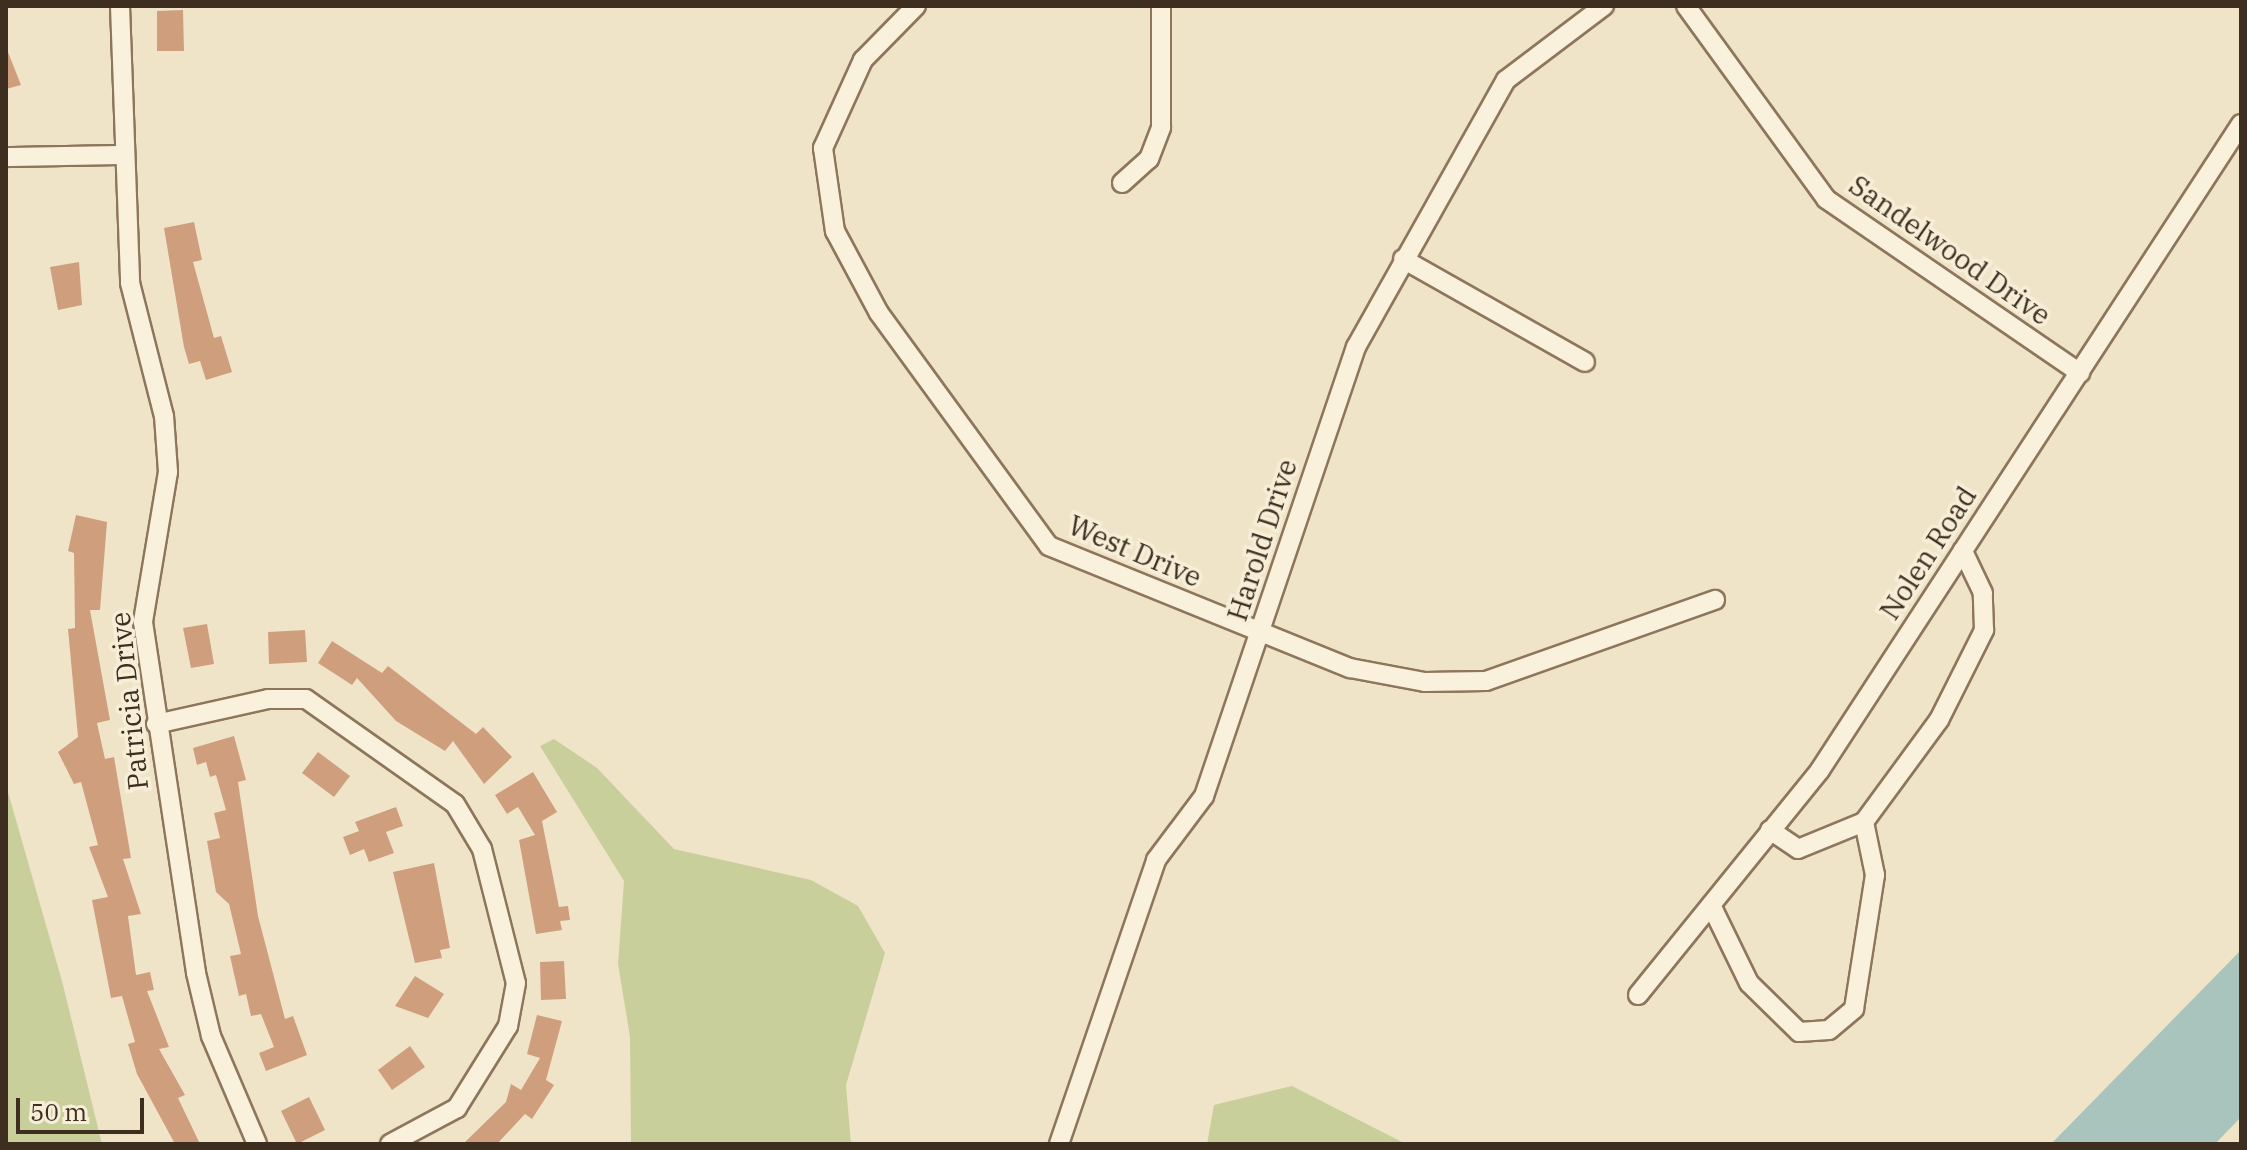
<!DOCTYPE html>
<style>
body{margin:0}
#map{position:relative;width:2247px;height:1150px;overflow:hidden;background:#f0e4c8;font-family:"IBM Plex Serif",serif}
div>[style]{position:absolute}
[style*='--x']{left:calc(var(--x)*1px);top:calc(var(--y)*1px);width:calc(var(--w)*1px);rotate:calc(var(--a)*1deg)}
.green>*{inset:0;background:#c9cf9b}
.water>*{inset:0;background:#a9c4bc}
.building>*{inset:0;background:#cf9f7d}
.roads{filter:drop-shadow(2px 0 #8d765c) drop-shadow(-2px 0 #8d765c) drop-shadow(0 2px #8d765c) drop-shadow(0 -2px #8d765c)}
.minor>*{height:18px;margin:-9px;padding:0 9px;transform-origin:9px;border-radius:9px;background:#faf1dc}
span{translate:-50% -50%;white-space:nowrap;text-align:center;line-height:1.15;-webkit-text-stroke:7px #f7eed8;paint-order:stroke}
.street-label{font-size:28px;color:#3d2e20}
.frame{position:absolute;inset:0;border:8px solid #3d2e20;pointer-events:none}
.scale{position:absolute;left:16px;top:1098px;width:128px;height:36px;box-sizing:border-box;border:4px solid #3d2e20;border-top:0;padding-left:10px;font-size:24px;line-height:28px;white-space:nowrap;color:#3d2e20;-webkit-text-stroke:6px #f7eed8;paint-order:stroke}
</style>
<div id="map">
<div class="green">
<div style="clip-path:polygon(554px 739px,597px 768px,674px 849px,811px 880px,858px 906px,885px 953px,846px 1085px,851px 1144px,631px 1144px,630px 1037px,618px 964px,624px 881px,540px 746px)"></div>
<div style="clip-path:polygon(6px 785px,62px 981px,102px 1144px,6px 1144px)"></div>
<div style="clip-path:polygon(1292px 1086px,1406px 1144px,1207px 1144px,1214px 1105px)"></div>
</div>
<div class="water">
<div style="clip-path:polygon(2241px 950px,2241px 1117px,2215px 1144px,2051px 1144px)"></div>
</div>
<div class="building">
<div style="clip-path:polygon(183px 10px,184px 51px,157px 51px,157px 11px)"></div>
<div style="clip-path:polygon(6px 47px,21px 85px,6px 89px)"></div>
<div style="clip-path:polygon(194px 222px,202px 260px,193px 262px,214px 338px,221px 336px,232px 372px,206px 380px,200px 361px,189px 364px,184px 347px,164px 228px)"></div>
<div style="clip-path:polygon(79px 262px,82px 305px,58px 310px,50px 267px)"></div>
<div style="clip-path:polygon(76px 515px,107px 522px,100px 610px,90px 610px,110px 720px,97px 723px,105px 759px,114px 757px,131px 858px,123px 859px,141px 914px,128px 916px,136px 975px,150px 972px,154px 990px,147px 991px,169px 1047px,159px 1049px,185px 1095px,178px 1098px,200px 1144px,175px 1144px,137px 1074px,128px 1044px,135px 1042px,122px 996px,111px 998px,92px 900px,108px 897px,89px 847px,98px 845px,81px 782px,74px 784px,58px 752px,78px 737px,68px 629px,75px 628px,74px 553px,68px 551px)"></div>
<div style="clip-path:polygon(207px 624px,214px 664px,191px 668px,183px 628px)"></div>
<div style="clip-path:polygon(305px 630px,307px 662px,269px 664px,268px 632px)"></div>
<div style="clip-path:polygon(332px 641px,382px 673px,388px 666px,476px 734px,483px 727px,512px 757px,484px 784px,453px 741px,445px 751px,396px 721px,357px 678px,352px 685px,318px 663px)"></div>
<div style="clip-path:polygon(234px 736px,246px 780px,238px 782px,258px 916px,285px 1019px,293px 1016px,307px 1055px,266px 1071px,259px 1053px,274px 1047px,261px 1014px,251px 1016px,246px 994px,239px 996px,230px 956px,241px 954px,229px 904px,216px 892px,207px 841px,220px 838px,214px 813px,226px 810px,216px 775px,210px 777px,206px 762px,197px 765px,193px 748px)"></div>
<div style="clip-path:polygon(318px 752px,350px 776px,334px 797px,302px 773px)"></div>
<div style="clip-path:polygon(533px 772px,557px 812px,542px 821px,559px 907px,568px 906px,570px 920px,560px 921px,562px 930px,536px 934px,519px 840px,535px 835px,518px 807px,507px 814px,495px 795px)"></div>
<div style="clip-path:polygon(396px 807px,403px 826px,386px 832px,394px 853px,369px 862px,364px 849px,350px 855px,343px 837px,359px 831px,355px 822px)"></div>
<div style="clip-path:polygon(434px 863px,450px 948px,440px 950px,442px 958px,415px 963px,393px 872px)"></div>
<div style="clip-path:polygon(564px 961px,566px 999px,541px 1000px,540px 962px)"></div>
<div style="clip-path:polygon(415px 976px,444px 994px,428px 1018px,395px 1006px)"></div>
<div style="clip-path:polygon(537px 1015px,562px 1021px,546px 1080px,554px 1085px,532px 1119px,525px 1114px,497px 1144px,463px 1144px,506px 1102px,511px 1084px,521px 1090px,540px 1058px,527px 1054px)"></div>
<div style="clip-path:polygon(410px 1046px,425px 1067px,392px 1090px,378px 1070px)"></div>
<div style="clip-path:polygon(309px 1097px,325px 1130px,297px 1144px,281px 1111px)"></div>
</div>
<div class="roads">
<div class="minor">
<div style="--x:120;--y:6;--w:277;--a:87.9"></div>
<div style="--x:130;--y:283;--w:137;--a:75.7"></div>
<div style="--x:164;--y:416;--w:56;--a:85.9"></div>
<div style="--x:168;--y:472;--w:152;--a:99.5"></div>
<div style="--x:143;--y:622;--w:355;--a:81.4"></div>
<div style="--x:196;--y:973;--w:65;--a:76.6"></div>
<div style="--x:211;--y:1036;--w:117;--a:66.9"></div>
<div style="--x:916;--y:6;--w:76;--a:134.5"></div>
<div style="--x:863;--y:60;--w:97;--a:114.4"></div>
<div style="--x:823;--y:148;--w:84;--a:81.8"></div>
<div style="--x:835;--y:231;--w:93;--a:61.8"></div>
<div style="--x:879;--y:313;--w:288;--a:53.9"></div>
<div style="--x:1049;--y:546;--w:325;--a:22.1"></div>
<div style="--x:1350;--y:668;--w:76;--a:10.6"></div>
<div style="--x:1425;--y:682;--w:61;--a:-0.9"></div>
<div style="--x:1486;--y:681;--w:243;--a:-19.5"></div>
<div style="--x:1686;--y:6;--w:238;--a:54"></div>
<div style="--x:1826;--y:199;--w:308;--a:34.4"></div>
<div style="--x:6;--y:157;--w:118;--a:-1"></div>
<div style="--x:1122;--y:183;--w:36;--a:-42"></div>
<div style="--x:1149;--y:159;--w:34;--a:-69"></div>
<div style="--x:1161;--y:127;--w:121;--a:-90"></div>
<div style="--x:1403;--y:259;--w:209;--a:29.5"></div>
<div style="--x:156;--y:724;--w:115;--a:-12.6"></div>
<div style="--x:268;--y:699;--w:38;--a:0"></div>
<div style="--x:306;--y:699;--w:182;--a:35.2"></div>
<div style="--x:455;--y:804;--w:52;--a:59"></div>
<div style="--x:482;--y:849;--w:138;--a:75.8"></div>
<div style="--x:516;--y:983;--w:44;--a:100.5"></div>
<div style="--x:508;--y:1026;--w:97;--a:121.9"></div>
<div style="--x:457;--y:1108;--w:76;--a:151.8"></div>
<div style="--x:1770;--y:830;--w:34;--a:34"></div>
<div style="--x:1798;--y:849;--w:71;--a:-22.2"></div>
<div style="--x:1711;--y:905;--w:87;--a:64"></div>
<div style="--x:1749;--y:983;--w:70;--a:44.4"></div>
<div style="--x:1799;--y:1032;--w:30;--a:-4"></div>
<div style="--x:1829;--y:1030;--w:33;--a:-40"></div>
<div style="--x:1854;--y:1009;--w:136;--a:-81.1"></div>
<div style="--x:1875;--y:875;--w:54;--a:-101.7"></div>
<div style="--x:1864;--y:822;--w:127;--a:-53.7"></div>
<div style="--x:1939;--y:720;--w:101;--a:-63.4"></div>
<div style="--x:1984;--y:630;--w:37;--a:-92"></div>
<div style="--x:1983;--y:593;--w:47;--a:-115.5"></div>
<div style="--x:1638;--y:995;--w:289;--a:-51"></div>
<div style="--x:1820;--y:770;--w:771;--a:-56.91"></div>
<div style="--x:1059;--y:1144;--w:300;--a:-71.1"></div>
<div style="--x:1156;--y:860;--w:80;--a:-53.1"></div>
<div style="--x:1204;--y:796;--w:474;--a:-71.3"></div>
<div style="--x:1356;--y:347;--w:306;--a:-60.7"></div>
<div style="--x:1506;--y:80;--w:123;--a:-37.1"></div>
</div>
</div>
<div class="street-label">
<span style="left:1950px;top:250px;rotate:35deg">Sandelwood Drive</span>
<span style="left:1262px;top:540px;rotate:-72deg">Harold Drive</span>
<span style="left:1135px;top:551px;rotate:23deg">West Drive</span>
<span style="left:1928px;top:553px;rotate:-57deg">Nolen Road</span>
<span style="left:129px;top:701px;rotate:-96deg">Patricia Drive</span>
</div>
<div class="frame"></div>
<div class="scale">50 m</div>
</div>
